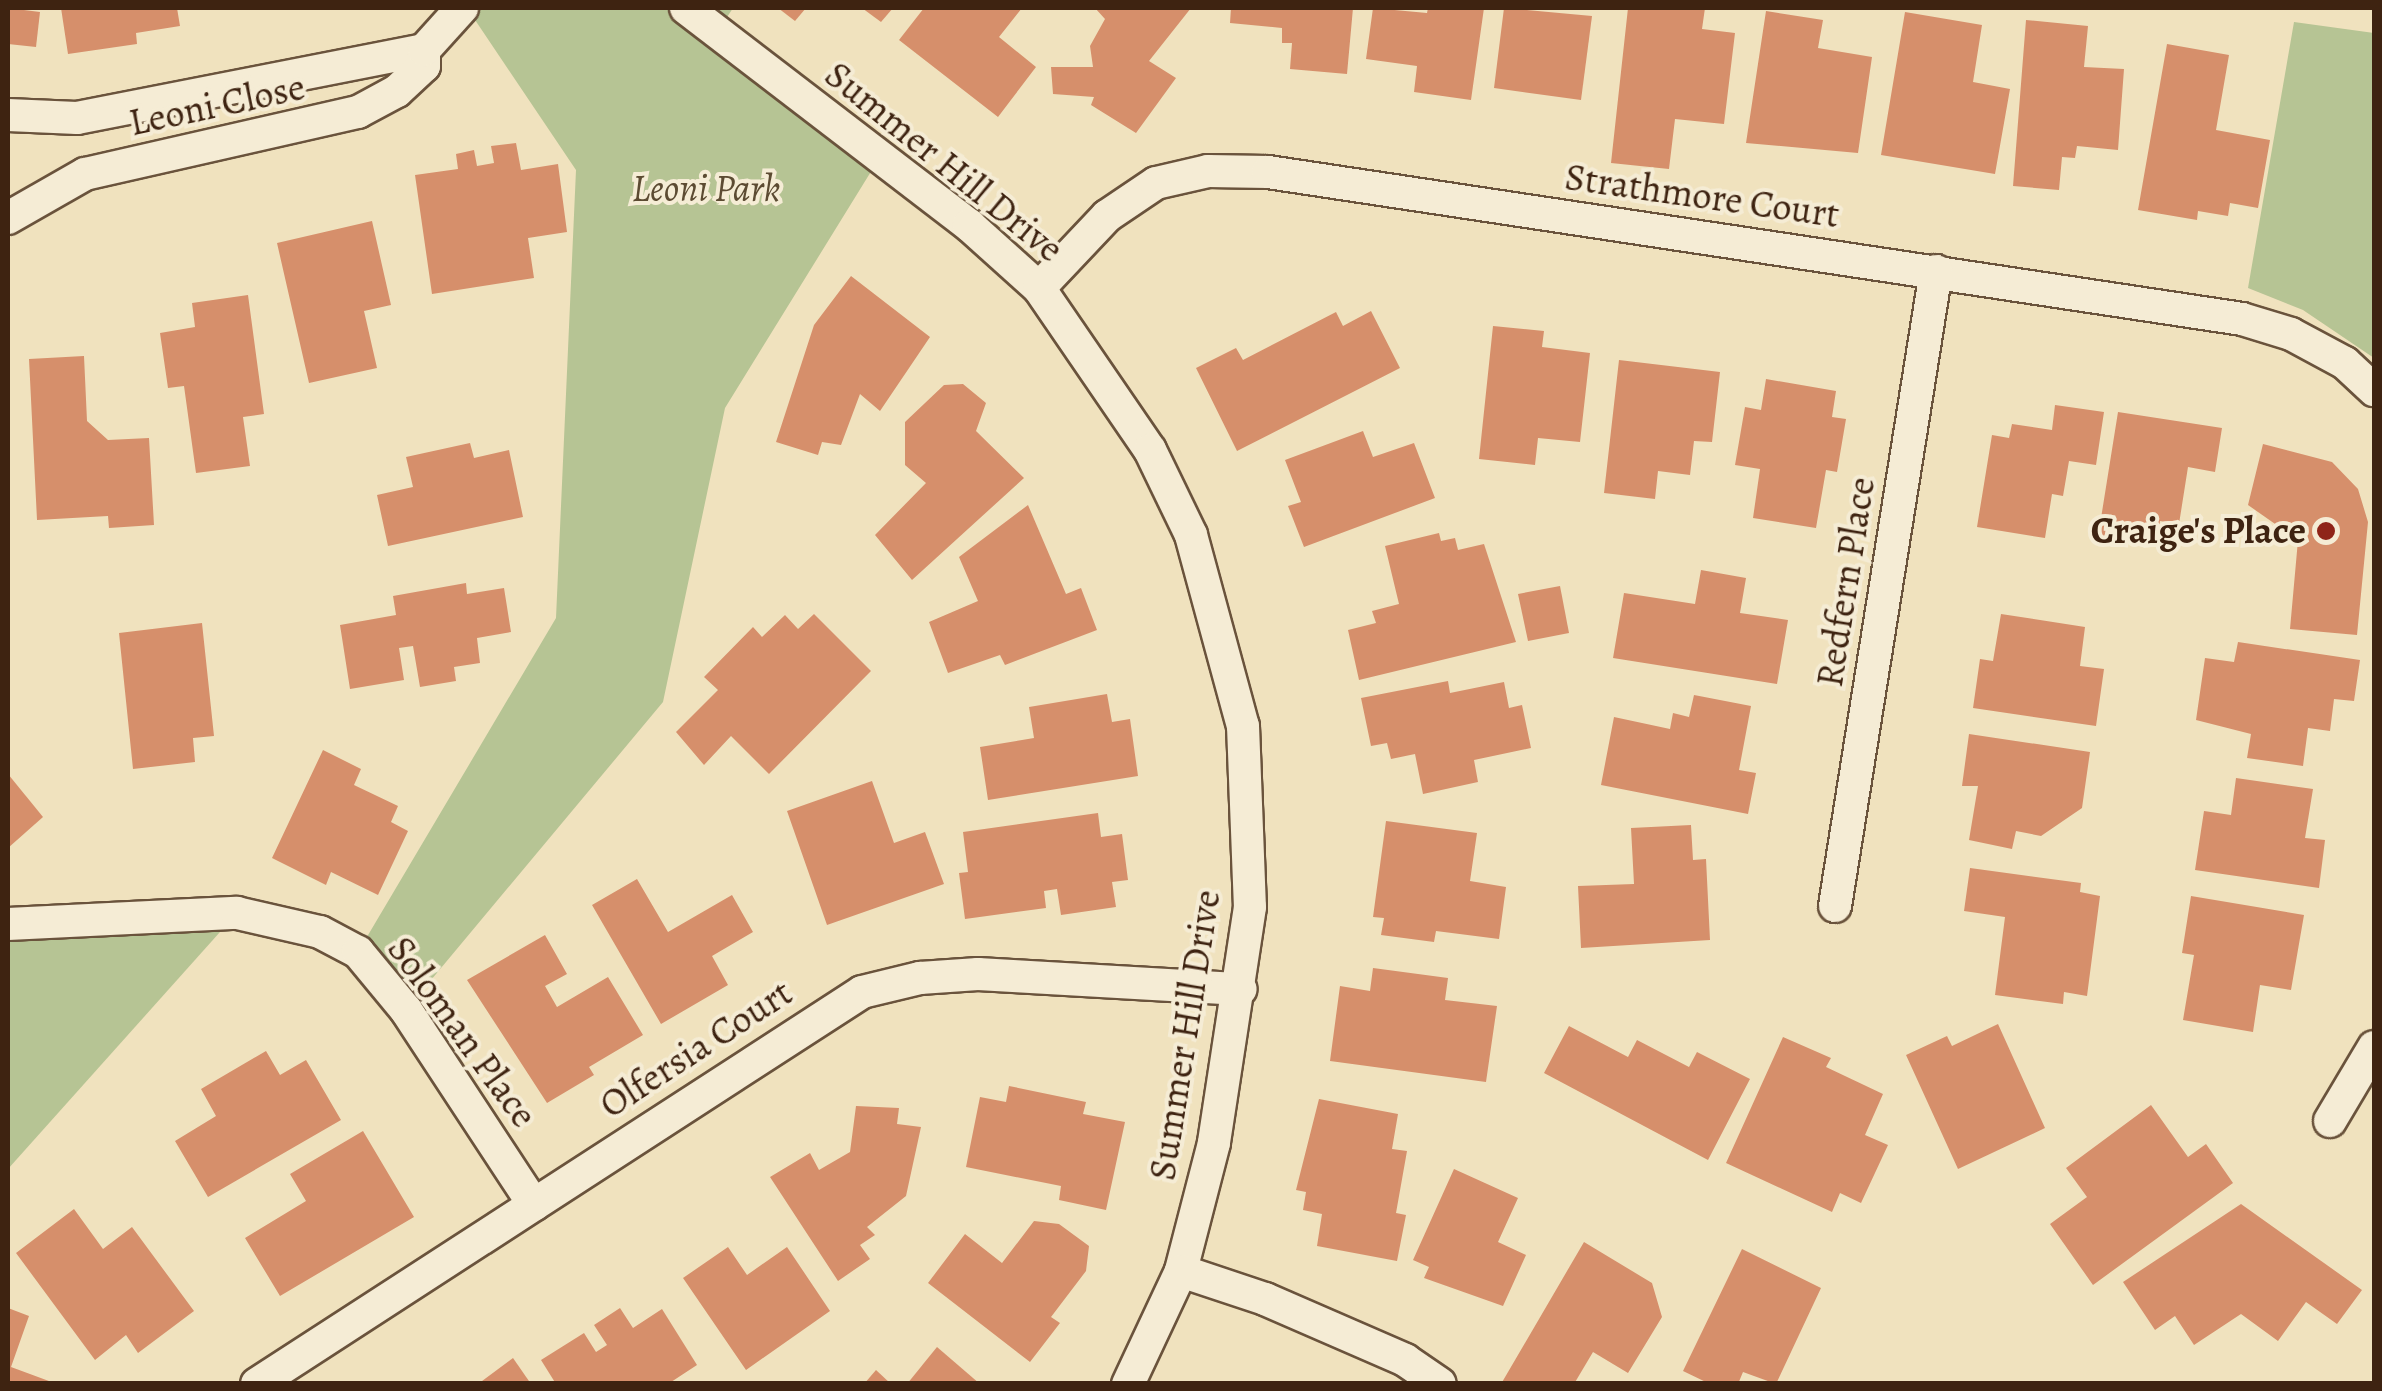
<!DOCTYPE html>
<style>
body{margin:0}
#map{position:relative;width:2382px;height:1391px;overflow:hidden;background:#f0e2be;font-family:Alegreya,serif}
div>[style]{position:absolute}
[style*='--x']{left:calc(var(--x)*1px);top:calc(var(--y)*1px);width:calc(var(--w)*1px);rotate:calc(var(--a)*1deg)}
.green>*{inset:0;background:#b6c494}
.building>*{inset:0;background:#d68f6b}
.roads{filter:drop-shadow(2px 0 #6a533c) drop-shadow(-2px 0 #6a533c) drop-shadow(0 2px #6a533c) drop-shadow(0 -2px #6a533c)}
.minor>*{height:32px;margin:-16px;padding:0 16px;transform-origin:16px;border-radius:16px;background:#f5ecd5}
.dots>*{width:28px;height:28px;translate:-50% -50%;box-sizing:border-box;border:5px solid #f5ecd5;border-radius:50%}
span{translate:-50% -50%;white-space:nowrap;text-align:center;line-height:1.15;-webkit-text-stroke:8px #f5ecd5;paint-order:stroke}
.street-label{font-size:38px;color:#3e2311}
.park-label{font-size:38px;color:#5c4b32;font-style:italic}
.poi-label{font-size:38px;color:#3e2311;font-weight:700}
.right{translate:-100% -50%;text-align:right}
.frame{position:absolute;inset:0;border:10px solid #3e2311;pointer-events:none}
</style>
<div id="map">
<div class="green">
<div style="clip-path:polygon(467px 8px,733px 8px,718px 31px,880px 157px,725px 408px,663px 702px,406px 1010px,358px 952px,556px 618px,576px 170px)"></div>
<div style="clip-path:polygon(2294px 22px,2374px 33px,2374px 358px,2303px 310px,2248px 288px)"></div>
<div style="clip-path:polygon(237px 913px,8px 1169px,8px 930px)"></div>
</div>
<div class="building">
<div style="clip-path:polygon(8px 8px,40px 12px,36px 47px,8px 44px)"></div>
<div style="clip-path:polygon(61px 8px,177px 8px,180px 26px,136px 33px,137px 44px,68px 54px)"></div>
<div style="clip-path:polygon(778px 8px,806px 8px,795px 21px)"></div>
<div style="clip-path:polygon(862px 8px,893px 8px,881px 22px)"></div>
<div style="clip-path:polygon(924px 8px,1022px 8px,999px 37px,1036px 67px,998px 117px,899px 40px)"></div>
<div style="clip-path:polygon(1095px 8px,1191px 8px,1149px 61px,1176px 78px,1136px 133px,1091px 105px,1094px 97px,1053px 94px,1051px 67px,1093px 67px,1090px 46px,1105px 19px)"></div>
<div style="clip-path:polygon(1231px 8px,1353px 8px,1347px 74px,1290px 69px,1292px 43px,1282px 43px,1282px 28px,1230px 23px)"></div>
<div style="clip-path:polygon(1373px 8px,1427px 13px,1428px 8px,1484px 8px,1471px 100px,1414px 92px,1417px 66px,1366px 59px)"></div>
<div style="clip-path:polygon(1504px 8px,1592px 16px,1581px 100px,1494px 88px)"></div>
<div style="clip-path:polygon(1628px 8px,1705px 8px,1702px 29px,1735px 33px,1724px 124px,1675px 119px,1669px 169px,1611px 163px)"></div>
<div style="clip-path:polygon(1766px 11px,1823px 20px,1818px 48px,1872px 57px,1858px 153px,1746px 143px)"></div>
<div style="clip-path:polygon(1905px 12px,1982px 25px,1973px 82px,2010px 89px,1995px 174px,1881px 155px)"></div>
<div style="clip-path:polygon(2026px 20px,2088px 26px,2084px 67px,2124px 69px,2118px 150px,2077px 146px,2075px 158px,2062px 157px,2059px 190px,2013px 186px)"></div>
<div style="clip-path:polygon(2167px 44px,2229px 55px,2216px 130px,2270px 140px,2258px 208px,2230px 203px,2228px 216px,2198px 211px,2197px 220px,2138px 210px)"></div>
<div style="clip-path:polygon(516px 143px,521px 170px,558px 164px,567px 232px,528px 238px,534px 278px,432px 294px,415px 175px,458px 169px,456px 154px,474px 150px,477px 166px,494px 163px,491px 146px)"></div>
<div style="clip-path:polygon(372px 221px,391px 305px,364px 311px,377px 368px,309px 383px,277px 243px)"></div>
<div style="clip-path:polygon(851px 276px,930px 337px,880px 411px,860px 394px,841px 445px,822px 442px,818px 455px,776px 442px,814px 325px)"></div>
<div style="clip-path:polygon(248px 295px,264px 414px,243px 417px,250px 466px,196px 473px,184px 386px,168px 388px,160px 333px,195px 327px,192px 303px)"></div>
<div style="clip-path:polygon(1371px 311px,1400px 368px,1237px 451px,1196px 368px,1236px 348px,1243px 360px,1336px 312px,1343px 326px)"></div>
<div style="clip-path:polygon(1493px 326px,1544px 331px,1542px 347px,1590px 353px,1580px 442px,1538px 438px,1535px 465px,1479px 459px)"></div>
<div style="clip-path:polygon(84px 356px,87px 421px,108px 440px,149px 438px,154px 525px,109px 528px,108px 516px,37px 520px,29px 359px)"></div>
<div style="clip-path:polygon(1619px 360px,1720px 372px,1712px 442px,1694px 441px,1690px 475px,1658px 471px,1655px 499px,1604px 493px)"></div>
<div style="clip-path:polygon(1766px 379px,1836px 391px,1832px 417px,1846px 419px,1837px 472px,1826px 470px,1816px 528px,1753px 518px,1760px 469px,1735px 465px,1745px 407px,1761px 410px)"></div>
<div style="clip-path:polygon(963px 384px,986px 403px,976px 431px,1024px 478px,912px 580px,875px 535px,926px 483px,905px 465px,905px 422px,944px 385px)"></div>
<div style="clip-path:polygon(2055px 405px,2104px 412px,2096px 465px,2069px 461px,2063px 496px,2052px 494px,2045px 538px,1977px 527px,1992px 435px,2009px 438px,2012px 424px,2052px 430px)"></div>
<div style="clip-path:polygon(2118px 412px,2222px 428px,2215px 472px,2188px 467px,2179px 524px,2160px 521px,2156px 546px,2098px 537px)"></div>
<div style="clip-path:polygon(1363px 431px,1373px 457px,1414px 443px,1435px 498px,1304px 547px,1288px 506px,1301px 502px,1285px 460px)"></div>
<div style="clip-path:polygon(470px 443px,474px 458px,509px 450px,523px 517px,388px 546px,377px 495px,413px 487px,406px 457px)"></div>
<div style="clip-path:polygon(2263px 444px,2332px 462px,2358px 489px,2368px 522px,2357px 635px,2290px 629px,2298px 540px,2248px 505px)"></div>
<div style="clip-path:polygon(1028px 505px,1066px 594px,1081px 588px,1097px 630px,1005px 665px,1000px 655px,948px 673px,929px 622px,978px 601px,959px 557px)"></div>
<div style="clip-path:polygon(1439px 533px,1441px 541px,1455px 538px,1458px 550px,1484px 544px,1516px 642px,1359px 680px,1348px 630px,1376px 623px,1372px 611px,1399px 604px,1385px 546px)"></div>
<div style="clip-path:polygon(1701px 570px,1746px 578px,1740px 613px,1788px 620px,1777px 684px,1613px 658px,1624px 593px,1695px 604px)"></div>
<div style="clip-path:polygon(466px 583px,467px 594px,504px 588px,511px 632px,477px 638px,480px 663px,454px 667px,456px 681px,420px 687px,413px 646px,399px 648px,404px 680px,350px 689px,340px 625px,396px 615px,393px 596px)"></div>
<div style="clip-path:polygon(1560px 586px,1569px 633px,1528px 641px,1518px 594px)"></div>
<div style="clip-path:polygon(814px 614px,871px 671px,769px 774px,731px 736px,704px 765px,676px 732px,718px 690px,704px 677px,753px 627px,762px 637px,785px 615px,798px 629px)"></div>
<div style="clip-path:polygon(2001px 614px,2085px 627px,2080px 666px,2104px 669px,2096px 726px,1973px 708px,1980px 659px,1993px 661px)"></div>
<div style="clip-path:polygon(202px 623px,214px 736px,193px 738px,195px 762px,133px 769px,119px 633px)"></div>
<div style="clip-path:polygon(2238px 642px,2360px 660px,2354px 701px,2334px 699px,2330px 731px,2308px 728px,2303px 766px,2247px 758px,2251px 734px,2196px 720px,2205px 658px,2234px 662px)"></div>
<div style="clip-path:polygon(1448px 681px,1450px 693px,1504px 682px,1509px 708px,1522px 705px,1531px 748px,1474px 760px,1478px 782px,1423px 794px,1415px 754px,1391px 759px,1387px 743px,1371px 746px,1361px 698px)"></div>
<div style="clip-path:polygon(1107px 694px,1112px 722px,1130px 719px,1138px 776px,988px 800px,980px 747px,1034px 738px,1029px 707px)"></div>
<div style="clip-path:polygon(1694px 695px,1751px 706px,1739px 770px,1756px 773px,1748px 814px,1601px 785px,1614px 717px,1670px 729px,1673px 713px,1689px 717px)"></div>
<div style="clip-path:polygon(1969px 734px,2090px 752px,2082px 808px,2041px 836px,2016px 831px,2012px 849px,1969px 840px,1978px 786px,1962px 786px)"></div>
<div style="clip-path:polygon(323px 750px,361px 769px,354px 785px,398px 806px,391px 822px,408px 831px,378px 895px,331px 872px,326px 885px,272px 858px)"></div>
<div style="clip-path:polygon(8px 774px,43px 817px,8px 848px)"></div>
<div style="clip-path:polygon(2236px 778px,2313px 789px,2305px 838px,2325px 840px,2319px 888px,2195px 870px,2204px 811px,2231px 815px)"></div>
<div style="clip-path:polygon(872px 781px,894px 843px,925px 832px,944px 884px,827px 925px,787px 811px)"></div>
<div style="clip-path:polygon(1098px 813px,1101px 837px,1122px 834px,1128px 880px,1112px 882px,1116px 907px,1061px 915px,1057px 889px,1044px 891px,1046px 908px,965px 919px,959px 873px,968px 872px,963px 832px)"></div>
<div style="clip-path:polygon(1386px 821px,1477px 833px,1470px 881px,1506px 887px,1499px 939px,1436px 931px,1434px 942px,1381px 935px,1384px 918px,1373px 917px)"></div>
<div style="clip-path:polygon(1691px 825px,1693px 860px,1706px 859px,1710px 940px,1581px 948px,1578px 886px,1634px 884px,1631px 828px)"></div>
<div style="clip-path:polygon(1970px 868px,2081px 883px,2080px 892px,2100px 896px,2087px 996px,2064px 992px,2063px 1004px,1995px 995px,2005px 917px,1964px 911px)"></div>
<div style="clip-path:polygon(637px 879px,668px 932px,732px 895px,753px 932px,712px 956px,728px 985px,661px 1024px,592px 905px)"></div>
<div style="clip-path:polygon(2191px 896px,2304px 915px,2291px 990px,2260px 985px,2253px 1032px,2183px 1020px,2194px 955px,2182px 953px)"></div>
<div style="clip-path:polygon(545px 935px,567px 974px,545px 986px,557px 1007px,608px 977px,643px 1035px,589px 1067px,594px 1075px,547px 1103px,467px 980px)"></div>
<div style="clip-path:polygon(1373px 968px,1448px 978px,1445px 1000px,1497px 1006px,1486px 1082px,1330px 1061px,1340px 986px,1370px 991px)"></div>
<div style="clip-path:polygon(1998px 1024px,2045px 1128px,1958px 1169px,1906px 1055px,1947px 1036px,1952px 1046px)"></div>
<div style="clip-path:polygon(1569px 1026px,1628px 1057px,1637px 1040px,1689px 1067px,1697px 1052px,1750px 1079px,1708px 1160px,1544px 1073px)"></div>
<div style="clip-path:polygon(1783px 1037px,1831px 1058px,1826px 1067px,1883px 1094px,1865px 1135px,1888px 1145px,1861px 1203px,1840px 1193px,1832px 1212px,1726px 1163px)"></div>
<div style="clip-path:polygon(266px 1051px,280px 1075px,306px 1060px,341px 1120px,208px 1197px,175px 1141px,216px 1116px,201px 1089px)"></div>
<div style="clip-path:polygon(1009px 1086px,1086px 1102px,1083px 1114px,1125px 1122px,1106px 1210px,1059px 1200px,1061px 1186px,966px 1167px,980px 1097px,1006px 1102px)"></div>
<div style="clip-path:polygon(1319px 1099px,1398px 1114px,1392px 1149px,1407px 1151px,1396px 1213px,1406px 1215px,1397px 1261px,1317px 1246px,1322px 1214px,1303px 1210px,1306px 1192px,1296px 1190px)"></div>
<div style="clip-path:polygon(2151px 1105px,2188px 1157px,2206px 1144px,2233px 1183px,2093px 1285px,2050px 1224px,2087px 1197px,2066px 1168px)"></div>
<div style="clip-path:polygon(856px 1106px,899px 1108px,897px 1124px,921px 1127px,906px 1196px,867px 1227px,875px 1235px,860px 1245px,870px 1259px,838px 1281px,770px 1177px,810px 1153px,819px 1170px,850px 1152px)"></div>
<div style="clip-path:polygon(363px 1131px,414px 1217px,280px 1296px,245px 1238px,306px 1201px,290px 1174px)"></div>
<div style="clip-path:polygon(1454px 1169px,1518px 1198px,1498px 1242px,1526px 1255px,1503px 1306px,1424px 1278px,1429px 1267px,1413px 1260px)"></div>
<div style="clip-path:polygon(2241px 1204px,2362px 1290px,2337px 1324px,2306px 1302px,2278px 1341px,2241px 1314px,2194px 1345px,2175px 1316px,2155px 1330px,2123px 1282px)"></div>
<div style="clip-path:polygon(74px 1209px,103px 1249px,132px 1227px,194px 1311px,138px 1353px,126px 1335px,95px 1360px,16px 1253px)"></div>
<div style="clip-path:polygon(1034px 1221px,1059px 1224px,1089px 1246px,1086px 1271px,1051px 1317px,1060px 1323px,1030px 1362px,928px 1283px,965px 1234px,1002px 1263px)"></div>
<div style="clip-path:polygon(1584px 1242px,1652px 1283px,1662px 1317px,1628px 1373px,1593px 1352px,1574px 1384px,1501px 1384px)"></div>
<div style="clip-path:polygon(728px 1247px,747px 1275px,787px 1247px,830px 1311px,746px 1370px,683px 1278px)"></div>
<div style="clip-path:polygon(1742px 1249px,1821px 1288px,1776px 1384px,1743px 1372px,1738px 1384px,1710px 1384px,1683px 1371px)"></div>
<div style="clip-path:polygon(8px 1308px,29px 1316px,11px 1367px,57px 1384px,8px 1384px)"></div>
<div style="clip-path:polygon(620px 1308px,633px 1328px,662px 1309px,697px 1365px,668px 1384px,556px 1384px,541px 1360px,584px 1333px,596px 1352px,607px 1345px,594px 1325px)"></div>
<div style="clip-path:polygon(937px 1347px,980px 1384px,907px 1384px)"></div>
<div style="clip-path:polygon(513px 1358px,531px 1384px,478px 1384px)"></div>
<div style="clip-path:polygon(876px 1370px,891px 1384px,864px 1384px)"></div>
</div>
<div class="roads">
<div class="minor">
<div style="--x:686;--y:8;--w:357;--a:37.5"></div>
<div style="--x:969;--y:225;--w:94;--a:42"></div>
<div style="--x:1039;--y:288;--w:196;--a:55.6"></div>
<div style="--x:1150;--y:450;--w:94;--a:64.2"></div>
<div style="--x:1191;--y:535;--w:198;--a:74.8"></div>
<div style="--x:1243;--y:726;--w:181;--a:87.8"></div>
<div style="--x:1250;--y:907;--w:239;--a:98.7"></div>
<div style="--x:1214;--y:1143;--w:132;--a:104.5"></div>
<div style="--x:1181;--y:1271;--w:125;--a:115.1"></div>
<div style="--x:8;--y:115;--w:69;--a:2.5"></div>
<div style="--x:77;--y:118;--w:354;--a:-11.1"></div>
<div style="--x:8;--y:218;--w:89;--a:-29.7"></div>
<div style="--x:85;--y:174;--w:280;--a:-12.8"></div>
<div style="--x:358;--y:112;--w:44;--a:-28.3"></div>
<div style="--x:397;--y:91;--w:37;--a:-43"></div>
<div style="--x:424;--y:66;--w:16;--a:-90"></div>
<div style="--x:424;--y:50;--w:57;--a:-47.9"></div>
<div style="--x:1039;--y:288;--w:99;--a:-46.6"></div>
<div style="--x:1107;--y:216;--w:59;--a:-34"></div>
<div style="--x:1156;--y:183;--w:53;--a:-13"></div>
<div style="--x:1208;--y:171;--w:60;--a:1"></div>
<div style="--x:1268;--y:172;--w:985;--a:8.58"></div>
<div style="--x:2242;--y:319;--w:51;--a:17"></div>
<div style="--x:2291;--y:334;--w:61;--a:28.2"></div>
<div style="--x:2345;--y:363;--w:40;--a:43"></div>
<div style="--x:1835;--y:906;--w:643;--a:-80.96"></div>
<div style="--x:8;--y:924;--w:229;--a:-2.8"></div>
<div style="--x:237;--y:913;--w:85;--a:12.9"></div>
<div style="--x:320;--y:932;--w:43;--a:27.8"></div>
<div style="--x:358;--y:952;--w:75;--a:50.4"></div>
<div style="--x:406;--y:1010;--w:233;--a:56.7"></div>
<div style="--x:2330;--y:1121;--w:86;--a:-59.3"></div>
<div style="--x:1181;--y:1271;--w:89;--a:18.4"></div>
<div style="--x:1265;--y:1299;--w:153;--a:23.5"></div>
<div style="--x:1405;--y:1360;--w:42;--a:34.4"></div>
<div style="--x:257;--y:1384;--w:721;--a:-32.94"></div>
<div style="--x:862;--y:992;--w:60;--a:-13.6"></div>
<div style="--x:920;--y:978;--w:58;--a:-3.9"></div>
<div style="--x:978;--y:974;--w:263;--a:3.3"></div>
</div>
</div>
<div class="dots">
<div style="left:2326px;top:531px;background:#8f2418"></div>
</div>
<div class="street-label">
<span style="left:217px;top:105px;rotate:-12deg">Leoni Close</span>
<span style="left:944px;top:162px;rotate:39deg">Summer Hill Drive</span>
<span style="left:1702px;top:196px;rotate:8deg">Strathmore Court</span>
<span style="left:1846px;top:582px;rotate:-81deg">Redfern Place</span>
<span style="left:462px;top:1032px;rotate:54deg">Soloman Place</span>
<span style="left:1185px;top:1035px;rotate:-81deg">Summer Hill Drive</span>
<span style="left:696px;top:1049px;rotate:-33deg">Olfersia Court</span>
</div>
<div class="park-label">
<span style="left:706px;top:189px">Leoni Park</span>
</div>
<div class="poi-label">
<span class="right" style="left:2306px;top:531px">Craige's Place</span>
</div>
<div class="frame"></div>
</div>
